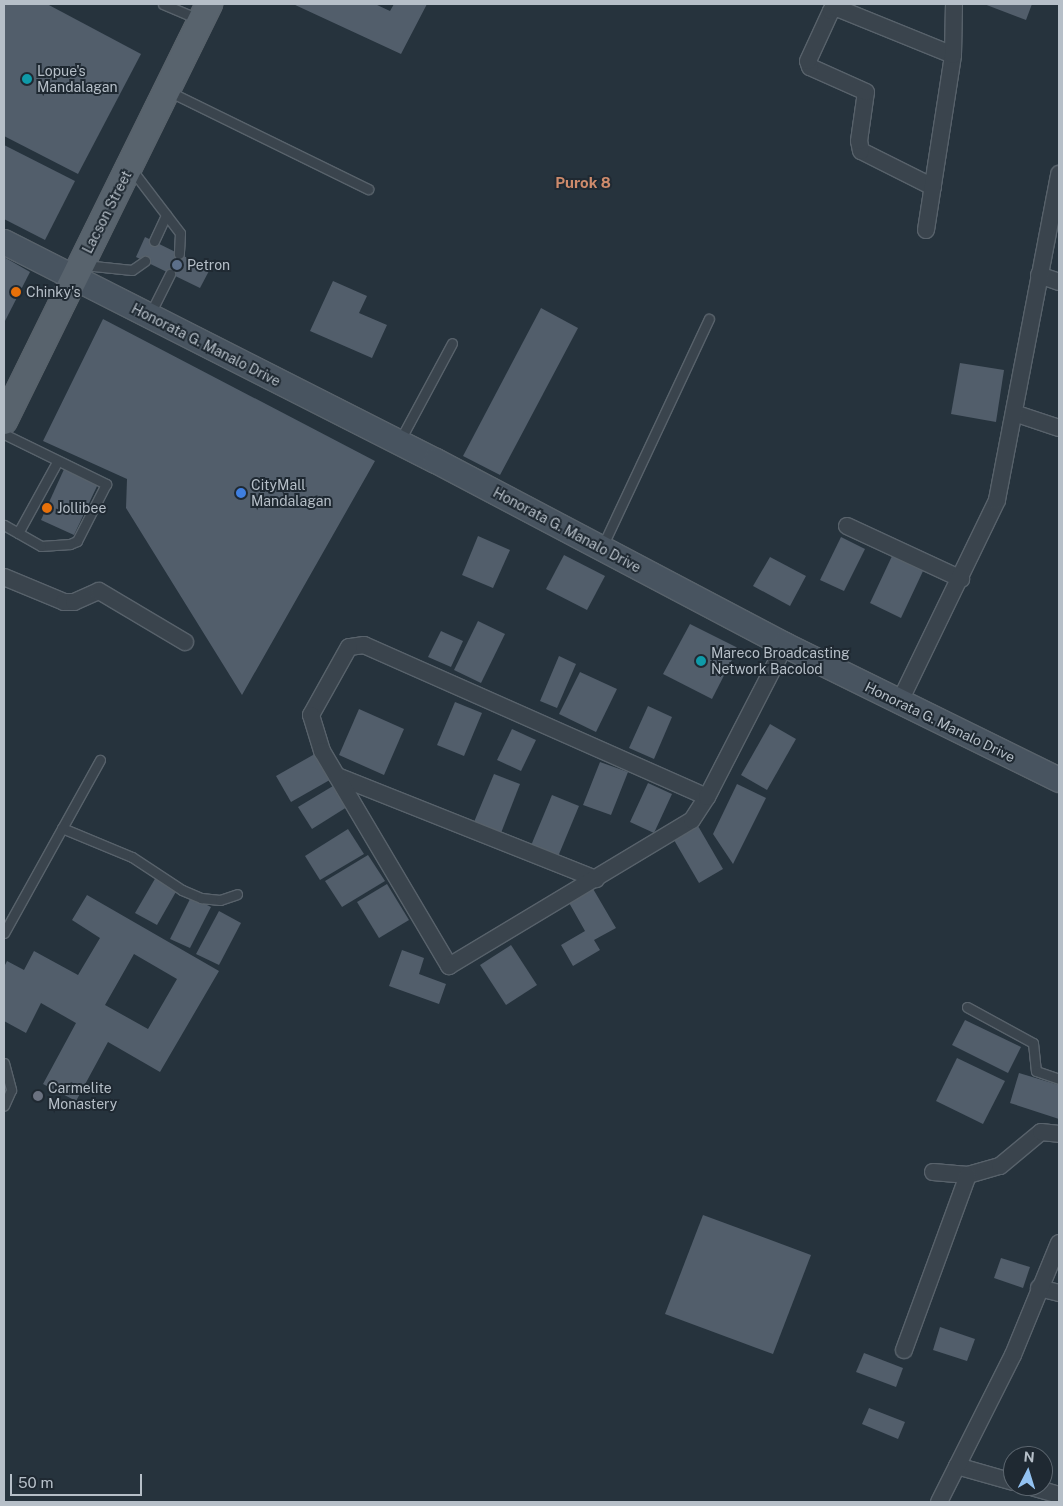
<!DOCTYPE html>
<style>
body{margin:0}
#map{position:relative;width:1063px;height:1506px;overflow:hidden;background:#26333d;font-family:"Public Sans",sans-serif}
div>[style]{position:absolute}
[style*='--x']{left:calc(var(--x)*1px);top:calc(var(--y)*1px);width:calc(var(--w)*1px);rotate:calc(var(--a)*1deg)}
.building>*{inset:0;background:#525e6b}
.roads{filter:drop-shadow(1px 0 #58626b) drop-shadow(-1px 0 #58626b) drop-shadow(0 1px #58626b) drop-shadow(0 -1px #58626b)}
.lane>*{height:9px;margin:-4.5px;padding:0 4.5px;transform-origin:4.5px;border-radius:4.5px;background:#3a444d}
.street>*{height:16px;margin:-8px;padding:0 8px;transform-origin:8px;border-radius:8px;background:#3a444d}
.secondary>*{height:24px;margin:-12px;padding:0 12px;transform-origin:12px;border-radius:12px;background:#485460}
.primary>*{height:26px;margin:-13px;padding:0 13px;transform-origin:13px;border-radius:13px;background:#58636d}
.dots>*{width:14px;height:14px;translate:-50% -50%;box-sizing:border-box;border:2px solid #1f2932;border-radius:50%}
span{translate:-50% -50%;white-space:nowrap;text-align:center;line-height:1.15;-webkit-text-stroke:4px #1f2932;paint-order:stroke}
.poi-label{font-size:14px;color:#b6bfc8}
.left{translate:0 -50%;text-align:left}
.street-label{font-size:14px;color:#b6bfc8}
.neighbourhood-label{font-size:15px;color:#ce8b6c;font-weight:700}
.frame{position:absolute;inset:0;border:5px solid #b6bfc8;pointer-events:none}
.north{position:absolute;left:1003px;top:1446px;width:50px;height:50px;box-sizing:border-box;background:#1f2932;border:1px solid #5b656e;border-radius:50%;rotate:5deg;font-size:14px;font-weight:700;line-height:20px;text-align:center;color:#b6bfc8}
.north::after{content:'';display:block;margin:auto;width:18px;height:22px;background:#93c2f1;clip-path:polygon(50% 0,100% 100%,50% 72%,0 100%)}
.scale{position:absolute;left:10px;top:1474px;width:132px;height:22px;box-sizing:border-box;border:2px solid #b6bfc8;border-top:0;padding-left:6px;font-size:15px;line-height:18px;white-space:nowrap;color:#b6bfc8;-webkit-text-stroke:4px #1f2932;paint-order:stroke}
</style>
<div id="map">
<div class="building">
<div style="clip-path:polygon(4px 4px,47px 4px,141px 54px,78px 174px,4px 136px)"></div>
<div style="clip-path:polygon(293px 4px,375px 4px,390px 11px,394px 4px,427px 4px,401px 54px)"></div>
<div style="clip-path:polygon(984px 4px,1032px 4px,1026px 20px)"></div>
<div style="clip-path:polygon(4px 145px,75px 181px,45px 240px,4px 219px)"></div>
<div style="clip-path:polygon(145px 237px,210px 269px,200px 288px,136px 257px)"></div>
<div style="clip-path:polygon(4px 257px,30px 272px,4px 323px)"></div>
<div style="clip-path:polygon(333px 281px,367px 296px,359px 313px,387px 325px,372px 358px,310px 331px)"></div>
<div style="clip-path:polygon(541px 308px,578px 328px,500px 475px,463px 456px)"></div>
<div style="clip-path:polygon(103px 319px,375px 461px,242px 695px,126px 508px,127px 479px,43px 441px)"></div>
<div style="clip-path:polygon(960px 363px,1004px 370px,996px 422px,951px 414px)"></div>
<div style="clip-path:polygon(65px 467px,99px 482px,74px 535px,41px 520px)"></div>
<div style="clip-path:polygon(478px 536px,510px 550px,493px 588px,462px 575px)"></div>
<div style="clip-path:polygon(841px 537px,865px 549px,844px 591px,820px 580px)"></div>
<div style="clip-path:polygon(893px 554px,924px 569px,901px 618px,870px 603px)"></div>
<div style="clip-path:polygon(564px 555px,605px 576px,587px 610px,546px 589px)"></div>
<div style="clip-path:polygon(770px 557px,806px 576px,790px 606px,753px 586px)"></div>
<div style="clip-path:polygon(478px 621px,505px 634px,481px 683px,454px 670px)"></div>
<div style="clip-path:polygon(690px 624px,738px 648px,712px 699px,663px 674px)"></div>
<div style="clip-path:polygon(441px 631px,463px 641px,451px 667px,428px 657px)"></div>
<div style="clip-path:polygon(559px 656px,576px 664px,557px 708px,540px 701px)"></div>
<div style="clip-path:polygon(580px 672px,617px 689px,596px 732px,559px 714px)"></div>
<div style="clip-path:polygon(455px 702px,482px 713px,464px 756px,437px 745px)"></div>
<div style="clip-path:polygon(648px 706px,672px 717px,654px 759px,629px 748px)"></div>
<div style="clip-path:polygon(359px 709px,404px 729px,384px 775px,339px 755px)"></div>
<div style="clip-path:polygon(770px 724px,796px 739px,767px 790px,741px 775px)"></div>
<div style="clip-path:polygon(512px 729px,536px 740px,521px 771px,497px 760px)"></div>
<div style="clip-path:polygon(320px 751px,335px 777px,291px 802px,276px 776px)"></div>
<div style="clip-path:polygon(600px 762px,628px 772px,611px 815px,583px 805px)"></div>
<div style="clip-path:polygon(494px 774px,520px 784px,501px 833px,474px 822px)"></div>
<div style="clip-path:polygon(648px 783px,672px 794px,654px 833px,630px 822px)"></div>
<div style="clip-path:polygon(737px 784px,766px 798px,733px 864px,713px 834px)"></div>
<div style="clip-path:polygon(333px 786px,347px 807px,312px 829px,298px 807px)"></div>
<div style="clip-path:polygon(552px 795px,579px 806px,557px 859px,530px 848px)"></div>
<div style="clip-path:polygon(698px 826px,723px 869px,699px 883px,674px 840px)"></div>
<div style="clip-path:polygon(348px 829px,364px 854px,320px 880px,305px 856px)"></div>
<div style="clip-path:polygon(368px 855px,385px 881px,342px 907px,325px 881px)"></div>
<div style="clip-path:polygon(156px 877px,177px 890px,157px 925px,135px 913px)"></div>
<div style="clip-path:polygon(387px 884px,409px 920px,379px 938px,357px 902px)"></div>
<div style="clip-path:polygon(592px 887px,616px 928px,594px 940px,600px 950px,573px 966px,561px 945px,585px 931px,568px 901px)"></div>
<div style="clip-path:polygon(evenodd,87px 895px,219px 971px,160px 1072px,108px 1042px,76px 1101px,43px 1084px,76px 1023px,41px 1003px,26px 1033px,4px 1021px,4px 967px,7px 961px,24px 970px,34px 951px,78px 975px,100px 938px,72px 920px,87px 895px,134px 954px,177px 979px,148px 1029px,105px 1005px,134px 954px)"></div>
<div style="clip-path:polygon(191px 897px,211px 907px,190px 948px,170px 939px)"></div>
<div style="clip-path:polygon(219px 911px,241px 923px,219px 965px,196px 954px)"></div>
<div style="clip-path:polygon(511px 945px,537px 985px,506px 1005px,480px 965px)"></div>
<div style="clip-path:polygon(402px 950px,424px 958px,419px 974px,446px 984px,439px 1004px,389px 986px)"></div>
<div style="clip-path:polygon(965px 1020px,1021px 1047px,1008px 1073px,952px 1045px)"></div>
<div style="clip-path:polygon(957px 1058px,1005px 1081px,983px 1124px,936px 1101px)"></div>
<div style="clip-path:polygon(1019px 1073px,1059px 1085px,1059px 1119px,1010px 1103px)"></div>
<div style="clip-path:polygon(703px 1215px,811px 1255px,773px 1354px,665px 1314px)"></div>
<div style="clip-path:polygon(1001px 1258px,1030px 1267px,1023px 1288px,994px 1278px)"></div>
<div style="clip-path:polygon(940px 1327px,975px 1339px,967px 1361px,933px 1350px)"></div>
<div style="clip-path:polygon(864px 1353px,903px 1368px,896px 1387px,856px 1372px)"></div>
<div style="clip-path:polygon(869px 1408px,905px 1422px,898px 1439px,862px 1424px)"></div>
</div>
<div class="roads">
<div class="lane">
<div style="--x:163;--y:4;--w:39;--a:23"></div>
<div style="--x:168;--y:91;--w:223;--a:26.1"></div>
<div style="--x:132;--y:170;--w:79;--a:52.7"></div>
<div style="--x:180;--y:233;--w:21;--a:93"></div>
<div style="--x:154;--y:241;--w:29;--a:-65"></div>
<div style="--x:84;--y:265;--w:48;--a:5.9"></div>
<div style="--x:132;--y:270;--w:16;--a:-35"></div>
<div style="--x:150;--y:314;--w:45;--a:-63.4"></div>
<div style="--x:4;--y:434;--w:114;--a:26.1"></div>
<div style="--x:106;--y:484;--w:64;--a:117"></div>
<div style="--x:77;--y:541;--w:8;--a:157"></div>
<div style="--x:70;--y:544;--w:29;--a:176"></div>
<div style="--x:41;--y:546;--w:43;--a:-150.4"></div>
<div style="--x:399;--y:442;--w:112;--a:-61.8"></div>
<div style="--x:18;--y:533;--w:81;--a:-61.2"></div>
<div style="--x:602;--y:547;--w:252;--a:-64.9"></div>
<div style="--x:62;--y:828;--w:76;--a:22.5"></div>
<div style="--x:132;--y:857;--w:60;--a:33.4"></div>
<div style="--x:182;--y:890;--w:21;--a:23"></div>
<div style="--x:201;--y:898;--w:19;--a:6"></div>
<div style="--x:220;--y:900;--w:18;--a:-19"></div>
<div style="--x:4;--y:933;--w:198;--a:-61"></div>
<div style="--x:967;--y:1007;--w:75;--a:28.6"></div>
<div style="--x:1033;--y:1043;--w:28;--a:84"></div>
<div style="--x:1036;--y:1071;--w:24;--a:19"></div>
<div style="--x:4;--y:1063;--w:28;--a:75"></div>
<div style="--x:11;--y:1090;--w:17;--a:114"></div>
</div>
<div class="street">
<div style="--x:933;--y:187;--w:80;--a:-153.4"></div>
<div style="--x:861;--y:151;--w:10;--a:-101"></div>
<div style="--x:859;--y:141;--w:49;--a:-81.9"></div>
<div style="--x:866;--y:92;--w:61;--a:-155.9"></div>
<div style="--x:810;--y:67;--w:6;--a:-108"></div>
<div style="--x:808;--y:61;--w:55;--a:-65.3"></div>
<div style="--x:831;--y:11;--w:7;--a:-27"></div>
<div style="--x:837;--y:8;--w:125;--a:22.1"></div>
<div style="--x:926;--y:230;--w:177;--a:-81.2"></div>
<div style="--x:953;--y:55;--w:51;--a:-88.9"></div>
<div style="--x:1039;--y:275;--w:21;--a:19"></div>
<div style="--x:1014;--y:413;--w:47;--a:18.4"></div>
<div style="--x:847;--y:526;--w:126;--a:24.9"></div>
<div style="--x:4;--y:577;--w:65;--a:22.6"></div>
<div style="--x:64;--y:602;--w:10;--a:0"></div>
<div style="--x:74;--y:602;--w:27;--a:-24"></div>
<div style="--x:99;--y:591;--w:100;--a:30.7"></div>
<div style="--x:900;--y:701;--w:223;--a:-64.2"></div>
<div style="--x:997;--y:500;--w:332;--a:-79.2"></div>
<div style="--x:337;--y:776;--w:279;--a:21.7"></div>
<div style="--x:707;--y:797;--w:375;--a:-156.1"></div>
<div style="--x:364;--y:645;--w:15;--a:172"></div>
<div style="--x:349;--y:647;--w:78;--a:119.2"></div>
<div style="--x:311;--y:715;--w:38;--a:73"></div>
<div style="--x:322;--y:751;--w:250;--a:59.4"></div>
<div style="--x:449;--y:966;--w:283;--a:-31"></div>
<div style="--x:692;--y:820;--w:27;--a:-57"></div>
<div style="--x:707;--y:797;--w:171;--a:-62.8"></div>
<div style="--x:933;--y:1172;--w:35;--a:5"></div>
<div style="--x:968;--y:1175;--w:33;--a:-16"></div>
<div style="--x:1000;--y:1166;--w:53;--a:-39.7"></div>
<div style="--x:1041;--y:1132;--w:18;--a:6"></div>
<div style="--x:1039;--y:1288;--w:21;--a:14"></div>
<div style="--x:904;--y:1350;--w:186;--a:-69.9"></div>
<div style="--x:957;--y:1466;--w:58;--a:15.9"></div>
<div style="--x:1028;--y:1486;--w:32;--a:16"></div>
<div style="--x:939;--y:1502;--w:165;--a:-63.3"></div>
<div style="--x:1013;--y:1355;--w:121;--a:-67.7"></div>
</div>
<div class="secondary">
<div style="--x:4;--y:242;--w:484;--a:26.9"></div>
<div style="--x:436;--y:461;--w:395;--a:27.8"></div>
<div style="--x:785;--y:645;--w:305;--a:26.2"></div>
</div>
<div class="primary">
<div style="--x:4;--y:421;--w:465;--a:-63.8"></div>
</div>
</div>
<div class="dots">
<div style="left:27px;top:79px;background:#0f9aa8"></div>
<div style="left:177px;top:265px;background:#5c6f8a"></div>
<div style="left:16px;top:292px;background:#e8710a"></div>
<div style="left:241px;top:493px;background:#3f7fe0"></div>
<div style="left:47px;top:508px;background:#e8710a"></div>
<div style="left:701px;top:661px;background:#0f9aa8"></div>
<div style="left:38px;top:1096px;background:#6b7280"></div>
</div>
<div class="poi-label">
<span class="left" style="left:37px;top:79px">Lopue's<br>Mandalagan</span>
<span class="left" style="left:187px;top:265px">Petron</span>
<span class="left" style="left:26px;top:292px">Chinky's</span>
<span class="left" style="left:251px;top:493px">CityMall<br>Mandalagan</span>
<span class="left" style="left:57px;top:508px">Jollibee</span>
<span class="left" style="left:711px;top:661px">Mareco Broadcasting<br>Network Bacolod</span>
<span class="left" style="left:48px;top:1096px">Carmelite<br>Monastery</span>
</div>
<div class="street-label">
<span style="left:107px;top:212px;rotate:-63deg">Lacson Street</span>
<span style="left:206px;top:345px;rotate:27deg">Honorata G. Manalo Drive</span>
<span style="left:567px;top:530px;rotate:28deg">Honorata G. Manalo Drive</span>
<span style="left:940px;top:722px;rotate:26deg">Honorata G. Manalo Drive</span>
</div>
<div class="neighbourhood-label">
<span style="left:583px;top:183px">Purok 8</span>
</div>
<div class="frame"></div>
<div class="north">N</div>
<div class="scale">50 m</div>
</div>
